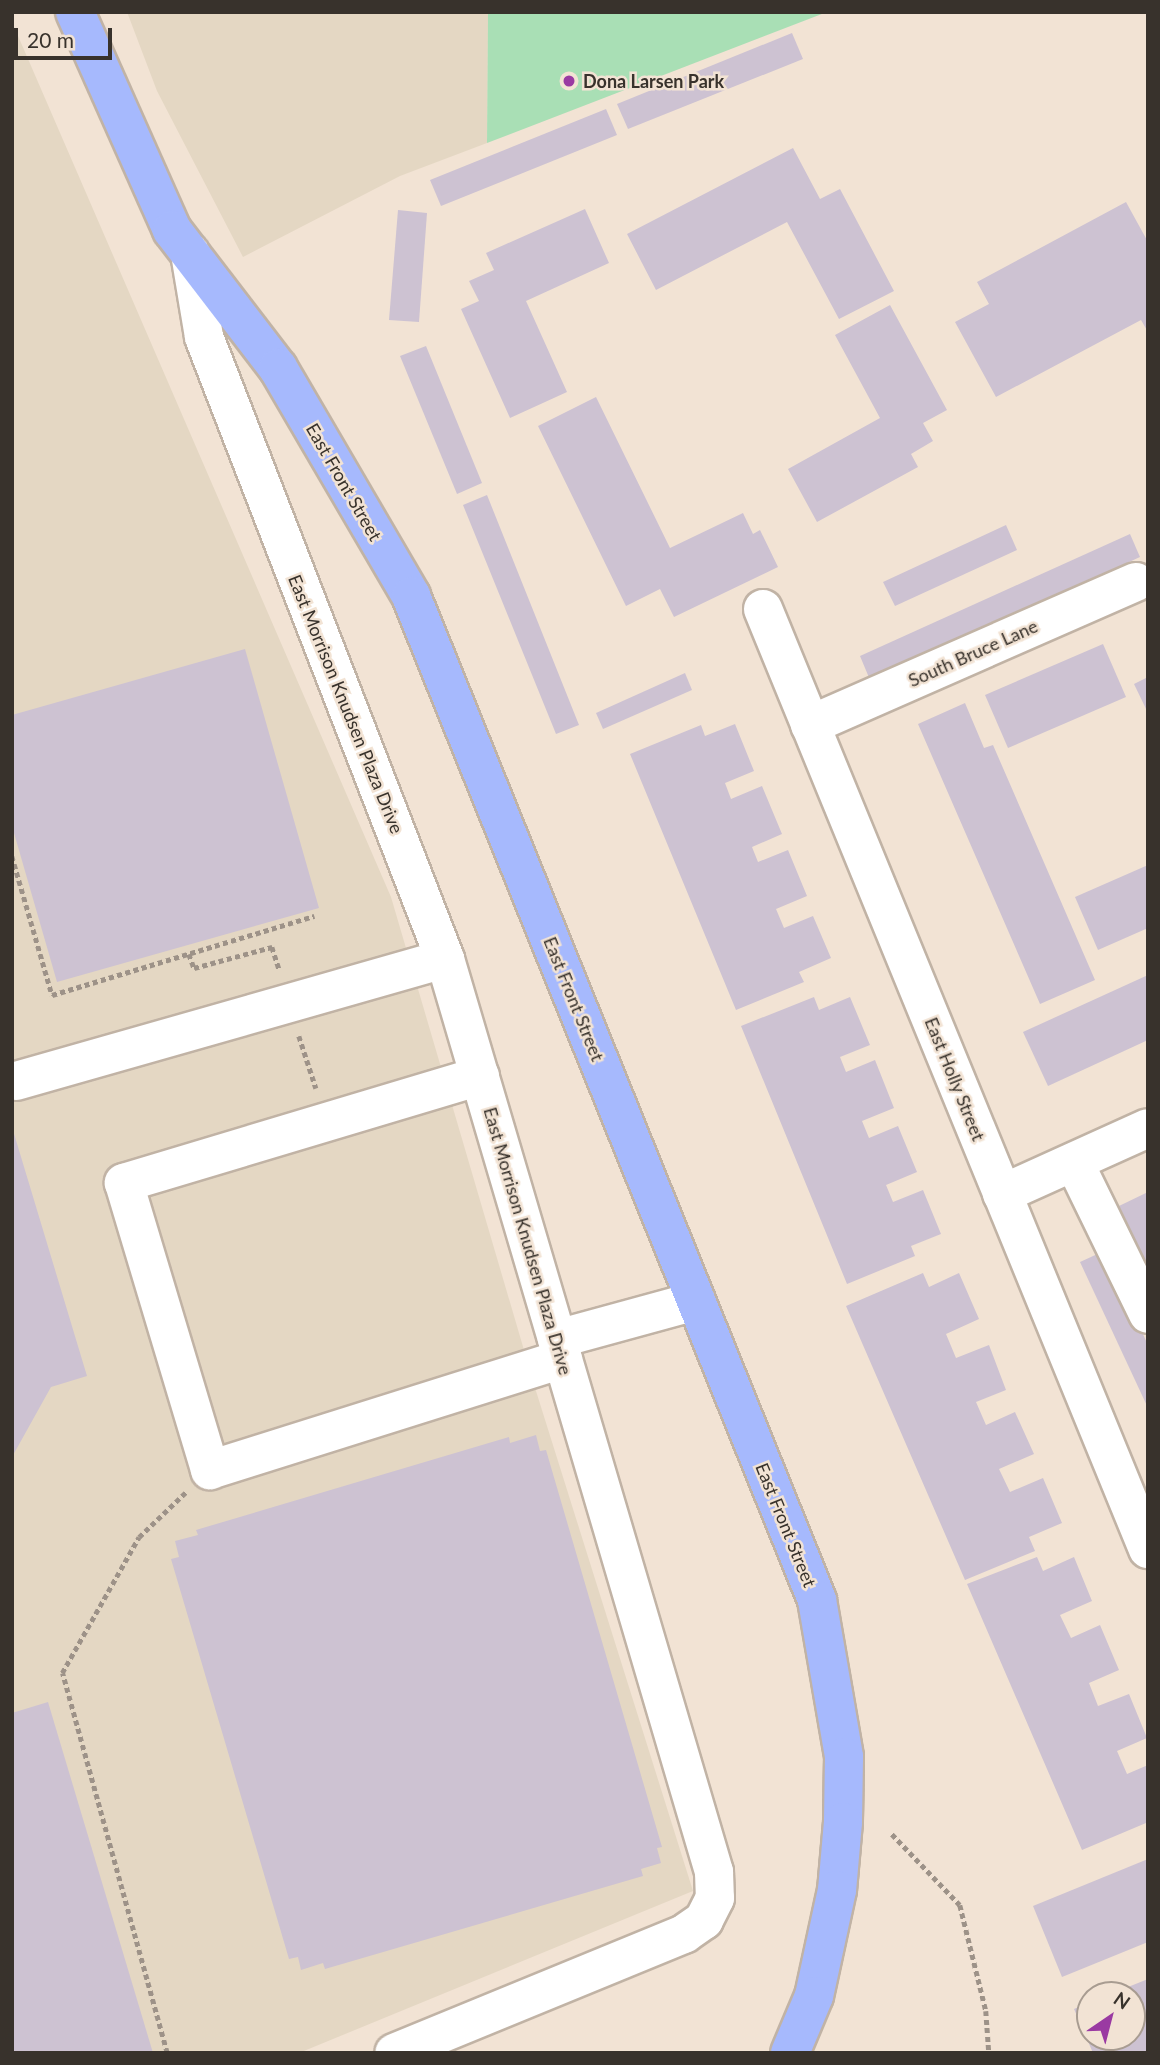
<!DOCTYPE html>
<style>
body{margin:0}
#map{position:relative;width:1160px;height:2065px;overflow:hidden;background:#f2e3d4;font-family:Lato,sans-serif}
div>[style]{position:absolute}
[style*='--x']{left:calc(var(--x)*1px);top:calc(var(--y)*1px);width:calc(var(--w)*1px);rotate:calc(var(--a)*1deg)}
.commercial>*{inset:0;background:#e4d7c3}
.green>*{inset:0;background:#a9dfb5}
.building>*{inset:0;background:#cdc2d2}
.path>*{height:4.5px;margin-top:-2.25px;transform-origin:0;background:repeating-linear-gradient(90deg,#9d9288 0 5px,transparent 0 8.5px)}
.roads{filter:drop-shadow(2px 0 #c1b3a5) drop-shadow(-2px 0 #c1b3a5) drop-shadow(0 2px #c1b3a5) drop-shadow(0 -2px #c1b3a5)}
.minor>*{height:38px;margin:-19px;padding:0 19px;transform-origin:19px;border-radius:19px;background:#fff}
.major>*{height:38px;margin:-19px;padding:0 19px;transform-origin:19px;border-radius:19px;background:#a6b9fd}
.dots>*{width:19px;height:19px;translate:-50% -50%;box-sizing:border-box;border:4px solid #f2e3d4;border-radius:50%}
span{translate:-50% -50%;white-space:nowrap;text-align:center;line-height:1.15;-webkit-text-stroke:5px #f2e3d4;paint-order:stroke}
.poi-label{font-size:18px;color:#38322c;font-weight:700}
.left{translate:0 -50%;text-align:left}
.street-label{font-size:18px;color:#38322c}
.frame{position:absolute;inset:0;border:14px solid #38322c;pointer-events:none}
.north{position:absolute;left:1076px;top:1981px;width:70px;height:70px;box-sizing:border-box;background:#f2e3d4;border:2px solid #a89c91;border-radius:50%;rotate:35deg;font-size:19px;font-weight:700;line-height:28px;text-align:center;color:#38322c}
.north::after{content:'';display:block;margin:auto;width:24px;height:32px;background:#9a3aa2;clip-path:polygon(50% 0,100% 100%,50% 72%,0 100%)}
.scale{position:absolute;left:14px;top:28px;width:98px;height:32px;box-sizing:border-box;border:4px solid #38322c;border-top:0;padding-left:9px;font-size:21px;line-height:24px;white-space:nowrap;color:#38322c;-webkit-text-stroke:5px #f2e3d4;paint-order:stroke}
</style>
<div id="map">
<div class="commercial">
<div style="clip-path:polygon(127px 12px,488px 12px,487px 143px,400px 176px,243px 257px,157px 91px)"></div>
<div style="clip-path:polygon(12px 22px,391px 897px,536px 1391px,693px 1891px,299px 2053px,12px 2053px)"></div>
</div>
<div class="green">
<div style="clip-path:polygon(488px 12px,827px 12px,487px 143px)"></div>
</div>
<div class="building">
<div style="clip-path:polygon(792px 33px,803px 59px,628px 129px,617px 104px)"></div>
<div style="clip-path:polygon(606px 109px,617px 135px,441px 206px,430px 180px)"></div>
<div style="clip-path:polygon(793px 148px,820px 199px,840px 189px,894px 291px,839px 319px,787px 222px,656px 290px,627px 234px)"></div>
<div style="clip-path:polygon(1126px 202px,1148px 242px,1148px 332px,1141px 320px,996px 397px,955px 322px,989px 304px,977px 282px)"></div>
<div style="clip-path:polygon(585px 209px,609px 263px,526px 301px,567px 392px,510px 418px,461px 309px,479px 301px,469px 281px,494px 270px,486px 253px)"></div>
<div style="clip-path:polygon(398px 210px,427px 213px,419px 322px,389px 320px)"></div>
<div style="clip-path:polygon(890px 305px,947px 410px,923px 423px,933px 441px,911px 454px,918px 467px,817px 522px,788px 469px,880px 418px,835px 335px)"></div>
<div style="clip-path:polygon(426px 346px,482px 483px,457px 494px,400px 356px)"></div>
<div style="clip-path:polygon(596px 397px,670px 548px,743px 513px,753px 534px,760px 530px,778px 567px,674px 617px,660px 589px,626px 606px,538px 426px)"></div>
<div style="clip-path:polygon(487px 495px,579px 725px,556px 734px,463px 505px)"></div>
<div style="clip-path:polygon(1006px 525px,1017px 550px,895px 606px,883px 582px)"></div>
<div style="clip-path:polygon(1130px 534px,1140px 557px,870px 680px,860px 656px)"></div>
<div style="clip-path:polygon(1103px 644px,1126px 697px,1008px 748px,985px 695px)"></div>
<div style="clip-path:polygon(245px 649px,319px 908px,57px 982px,12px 826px,12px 715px)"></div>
<div style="clip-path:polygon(685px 673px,692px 690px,603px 729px,596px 713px)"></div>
<div style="clip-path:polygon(1148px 677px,1148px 713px,1134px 684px)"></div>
<div style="clip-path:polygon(965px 703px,984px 748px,993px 745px,1095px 980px,1040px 1004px,918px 724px)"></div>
<div style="clip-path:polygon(735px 724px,754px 771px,725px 783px,731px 799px,762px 786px,782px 834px,752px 847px,758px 862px,788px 850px,807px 896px,776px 909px,784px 928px,813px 916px,831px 958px,799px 972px,804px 982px,736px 1010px,630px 754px,701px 725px,705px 736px)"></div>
<div style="clip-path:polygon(1148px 865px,1148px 928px,1098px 950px,1075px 897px)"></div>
<div style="clip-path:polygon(1148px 975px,1148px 1040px,1048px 1086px,1023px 1032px)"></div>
<div style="clip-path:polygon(814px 997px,819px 1010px,850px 997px,870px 1045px,840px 1057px,846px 1072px,875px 1060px,894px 1108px,862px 1121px,869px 1138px,898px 1126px,917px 1172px,886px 1185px,893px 1202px,923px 1190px,941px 1234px,911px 1246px,915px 1256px,847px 1284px,741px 1026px)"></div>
<div style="clip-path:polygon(12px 1127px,87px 1376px,51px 1387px,12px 1457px)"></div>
<div style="clip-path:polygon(1148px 1192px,1148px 1267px,1119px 1206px)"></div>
<div style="clip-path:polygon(1104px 1251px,1148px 1345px,1148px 1408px,1080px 1262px)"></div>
<div style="clip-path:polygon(923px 1273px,929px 1287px,959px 1273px,979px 1319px,946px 1334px,956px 1358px,989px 1345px,1006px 1390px,976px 1402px,986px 1425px,1015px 1412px,1034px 1454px,999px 1469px,1010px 1492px,1043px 1478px,1062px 1523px,1029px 1537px,1035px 1551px,965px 1580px,846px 1306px)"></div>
<div style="clip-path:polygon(536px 1435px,540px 1451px,546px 1450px,662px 1847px,657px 1848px,661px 1863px,641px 1869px,643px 1876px,325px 1969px,323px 1963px,301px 1970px,298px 1957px,289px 1959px,171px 1559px,179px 1557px,175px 1541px,198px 1535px,196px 1530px,509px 1437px,510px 1443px)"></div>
<div style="clip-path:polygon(1037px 1557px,1043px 1571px,1074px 1557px,1092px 1601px,1060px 1615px,1071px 1638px,1100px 1625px,1119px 1670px,1089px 1683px,1098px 1706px,1129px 1694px,1147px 1738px,1117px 1751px,1127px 1774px,1148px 1765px,1146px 1823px,1082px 1850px,967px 1584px)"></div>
<div style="clip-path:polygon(48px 1702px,153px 2053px,12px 2053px,12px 1713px)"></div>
<div style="clip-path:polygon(1148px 1859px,1148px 1942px,1062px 1977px,1033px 1906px)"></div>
<div style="clip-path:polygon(1148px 1979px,1148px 2053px,1093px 2053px,1074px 2009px,1090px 2002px,1090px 2037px,1132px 2037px,1132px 1995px,1108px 1995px)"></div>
</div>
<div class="path">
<div style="--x:12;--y:856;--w:145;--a:73.9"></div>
<div style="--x:52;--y:995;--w:274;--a:-16.8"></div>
<div style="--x:189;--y:954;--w:15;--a:70"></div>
<div style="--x:194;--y:968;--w:81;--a:-15.1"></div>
<div style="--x:272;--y:947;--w:23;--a:72"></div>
<div style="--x:299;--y:1036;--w:55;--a:71.9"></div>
<div style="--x:892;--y:1834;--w:98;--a:46.2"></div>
<div style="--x:960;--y:1905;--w:109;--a:76.2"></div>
<div style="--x:986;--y:2011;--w:42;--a:85.9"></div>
<div style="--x:167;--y:2053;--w:394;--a:-105.4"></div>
<div style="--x:62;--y:1673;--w:156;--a:-60.5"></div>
<div style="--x:139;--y:1537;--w:65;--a:-43.8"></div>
</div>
<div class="roads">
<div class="minor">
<div style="--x:190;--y:253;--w:85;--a:80.5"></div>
<div style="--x:204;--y:337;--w:667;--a:68.82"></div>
<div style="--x:445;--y:959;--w:952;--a:73.58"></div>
<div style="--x:714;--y:1872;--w:26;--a:88"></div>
<div style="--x:715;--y:1898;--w:25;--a:117"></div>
<div style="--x:704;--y:1920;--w:24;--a:145"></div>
<div style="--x:684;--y:1934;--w:313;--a:157.7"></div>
<div style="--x:763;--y:609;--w:1016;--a:67.73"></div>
<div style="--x:810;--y:725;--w:356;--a:-23.7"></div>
<div style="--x:480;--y:1076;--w:372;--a:163.3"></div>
<div style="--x:124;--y:1183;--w:300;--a:73.3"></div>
<div style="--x:210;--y:1470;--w:370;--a:-17.5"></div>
<div style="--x:16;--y:1081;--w:446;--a:-15.9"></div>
<div style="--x:1074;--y:1162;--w:169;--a:64"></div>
<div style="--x:1002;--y:1194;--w:160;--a:-24.3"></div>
<div style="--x:557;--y:1339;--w:144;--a:-15.3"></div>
</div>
<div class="major">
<div style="--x:75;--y:12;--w:239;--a:66"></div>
<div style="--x:172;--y:230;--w:174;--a:52.5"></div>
<div style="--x:278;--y:368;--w:264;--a:59.7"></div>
<div style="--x:411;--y:596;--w:1083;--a:67.98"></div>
<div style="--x:817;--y:1600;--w:159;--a:80.2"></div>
<div style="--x:844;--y:1757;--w:65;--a:90.9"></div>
<div style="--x:843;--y:1822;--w:68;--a:95"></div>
<div style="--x:837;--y:1890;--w:108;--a:102.2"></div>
<div style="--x:814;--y:1996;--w:62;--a:112.8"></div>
</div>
</div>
<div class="dots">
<div style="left:569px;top:81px;background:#9a3aa2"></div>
</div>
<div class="poi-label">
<span class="left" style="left:583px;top:81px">Dona Larsen Park</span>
</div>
<div class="street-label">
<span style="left:344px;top:482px;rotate:60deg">East Front Street</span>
<span style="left:973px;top:653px;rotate:-24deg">South Bruce Lane</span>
<span style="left:346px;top:704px;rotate:68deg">East Morrison Knudsen Plaza Drive</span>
<span style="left:574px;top:999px;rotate:68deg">East Front Street</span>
<span style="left:955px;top:1079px;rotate:68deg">East Holly Street</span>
<span style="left:528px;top:1241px;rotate:74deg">East Morrison Knudsen Plaza Drive</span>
<span style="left:786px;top:1525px;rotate:68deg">East Front Street</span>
</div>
<div class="frame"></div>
<div class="north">N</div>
<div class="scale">20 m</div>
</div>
